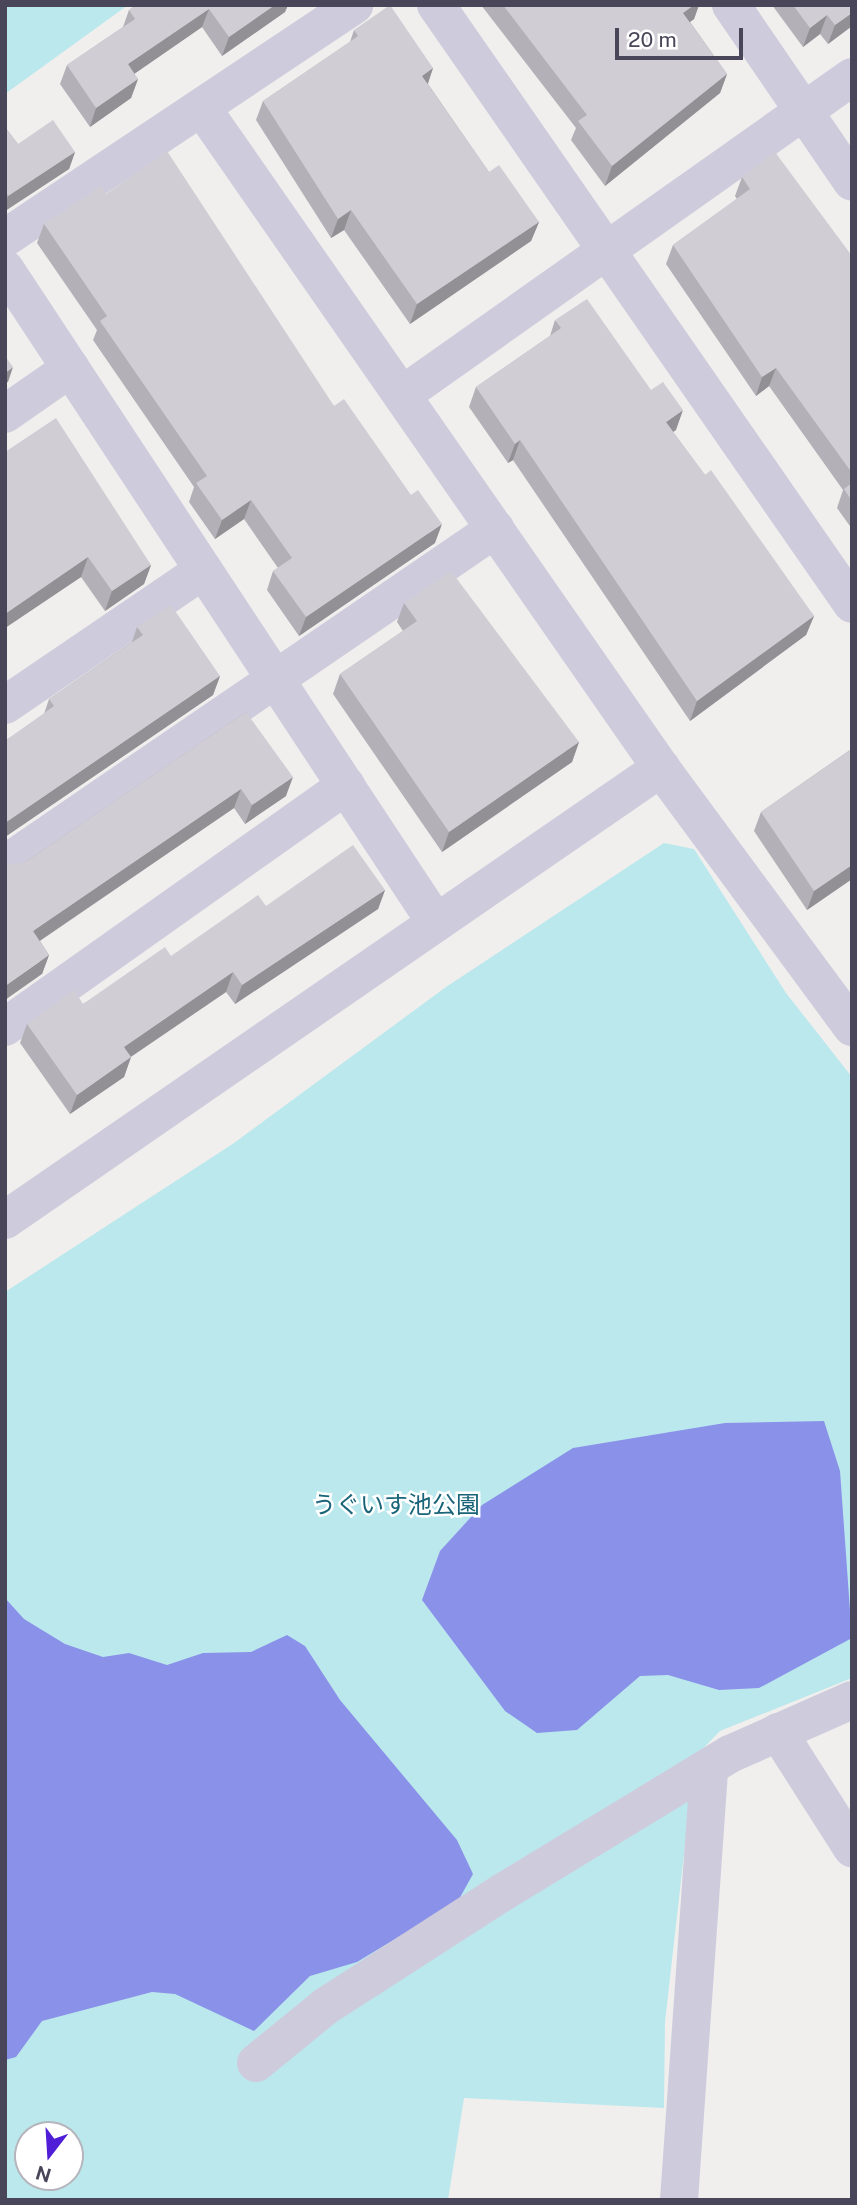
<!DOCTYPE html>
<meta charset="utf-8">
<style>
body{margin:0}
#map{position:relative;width:857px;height:2205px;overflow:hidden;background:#f0efed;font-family:"Public Sans","Noto Sans JP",sans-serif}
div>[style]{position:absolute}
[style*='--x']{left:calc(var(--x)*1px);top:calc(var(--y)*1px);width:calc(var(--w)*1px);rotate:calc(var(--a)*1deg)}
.green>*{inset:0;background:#bbe8ed}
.water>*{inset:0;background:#8a91e9}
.minor>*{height:38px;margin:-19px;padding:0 19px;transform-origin:19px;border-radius:19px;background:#cecbdd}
.wall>*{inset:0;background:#b3b0b7}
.shaded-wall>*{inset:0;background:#929095}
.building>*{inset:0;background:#d0cdd5}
span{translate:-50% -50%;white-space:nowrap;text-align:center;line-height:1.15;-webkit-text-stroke:5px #fff;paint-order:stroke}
.park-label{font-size:24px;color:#196478}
.frame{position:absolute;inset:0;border:7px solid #494659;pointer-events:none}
.north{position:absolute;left:14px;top:2121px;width:70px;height:70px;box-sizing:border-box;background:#fff;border:2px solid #b6b5bd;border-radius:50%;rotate:197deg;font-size:19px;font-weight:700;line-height:28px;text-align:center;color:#494659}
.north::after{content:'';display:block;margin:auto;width:24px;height:32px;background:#511ed8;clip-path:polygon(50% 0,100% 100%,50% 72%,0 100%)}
.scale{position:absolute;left:615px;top:28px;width:128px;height:32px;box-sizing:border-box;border:4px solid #494659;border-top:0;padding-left:9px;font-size:21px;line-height:24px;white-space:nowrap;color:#494659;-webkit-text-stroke:5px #fff;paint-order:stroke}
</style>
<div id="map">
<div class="green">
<div style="clip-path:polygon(5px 5px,128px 5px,5px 94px)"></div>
<div style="clip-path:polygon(evenodd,664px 843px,694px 849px,786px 993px,852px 1077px,852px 1678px,720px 1731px,695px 1757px,665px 2022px,664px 2108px,464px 2098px,448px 2200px,5px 2200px,5px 1292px,234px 1143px,446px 987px,664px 843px,28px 2135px,70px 2135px,70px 2177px,28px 2177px,28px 2135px)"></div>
</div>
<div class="water">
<div style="clip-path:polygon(824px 1421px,840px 1471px,852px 1638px,759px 1688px,719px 1690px,668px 1675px,640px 1676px,577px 1730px,537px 1733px,505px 1711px,422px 1600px,440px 1551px,482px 1505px,573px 1448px,725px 1423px)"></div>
<div style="clip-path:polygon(5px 1598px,24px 1619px,65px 1644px,103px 1657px,129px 1653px,167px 1665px,203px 1653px,251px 1652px,287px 1635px,305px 1646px,340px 1700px,457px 1840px,473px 1874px,458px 1901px,357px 1962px,310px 1976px,254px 2031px,175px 1994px,152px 1992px,42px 2021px,16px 2057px,5px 2060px)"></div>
</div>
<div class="minor">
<div style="--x:436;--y:5;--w:729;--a:55.22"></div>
<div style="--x:731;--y:5;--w:214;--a:55.6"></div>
<div style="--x:202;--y:108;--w:804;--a:55.18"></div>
<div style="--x:5;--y:238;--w:420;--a:-33.7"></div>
<div style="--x:5;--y:269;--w:783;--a:56.61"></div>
<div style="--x:402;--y:395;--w:551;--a:-35.25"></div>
<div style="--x:5;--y:414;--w:80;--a:-34.9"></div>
<div style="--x:5;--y:705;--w:240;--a:-34.2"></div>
<div style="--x:5;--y:864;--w:594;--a:-34.36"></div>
<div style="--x:5;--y:1027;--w:418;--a:-35.3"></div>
<div style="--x:5;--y:1220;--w:797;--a:-34.57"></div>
<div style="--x:661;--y:768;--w:322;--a:53.6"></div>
<div style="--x:778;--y:1732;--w:138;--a:57.5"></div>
<div style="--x:256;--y:2063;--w:90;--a:-39.2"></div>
<div style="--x:326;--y:2006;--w:211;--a:-32.8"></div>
<div style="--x:503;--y:1892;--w:266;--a:-31.3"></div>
<div style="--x:730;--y:1754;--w:133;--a:-23.9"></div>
<div style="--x:679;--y:2200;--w:434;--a:-86"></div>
</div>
<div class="wall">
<div style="clip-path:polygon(136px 5px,288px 5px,285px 12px,222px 56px,202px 27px,134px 74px,138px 79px,131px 98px,90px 127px,60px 84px,67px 65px,123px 27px,129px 10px)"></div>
<div style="clip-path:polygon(481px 5px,699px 5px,694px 19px,690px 22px,727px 74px,720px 93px,605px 186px,571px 140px,576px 128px)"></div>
<div style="clip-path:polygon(772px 5px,852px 5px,852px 26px,828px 44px,820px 34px,803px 47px)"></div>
<div style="clip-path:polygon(354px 30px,433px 68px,428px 84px,489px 172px,539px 222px,531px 241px,410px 324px,344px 230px,331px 238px,256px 120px,263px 101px,350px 42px)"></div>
<div style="clip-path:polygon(5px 127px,18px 144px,75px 152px,69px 169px,5px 211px)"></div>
<div style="clip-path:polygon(742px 177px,852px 256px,852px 529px,837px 508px,843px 490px,769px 386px,756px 396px,666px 264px,673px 245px,737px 199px,735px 196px)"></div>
<div style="clip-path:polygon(106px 194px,334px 406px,435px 543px,299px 636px,267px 590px,273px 571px,278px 568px,244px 519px,215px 539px,189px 502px,194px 487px,93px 340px,97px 330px,37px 243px,44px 224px)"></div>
<div style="clip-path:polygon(555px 320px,676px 430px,673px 432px,705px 475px,814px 616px,806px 635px,690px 721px,513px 460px,508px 463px,469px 407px,476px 387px,550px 336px)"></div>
<div style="clip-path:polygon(5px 452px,151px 565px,144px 584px,105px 611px,81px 577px,5px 628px)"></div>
<div style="clip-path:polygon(404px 603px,579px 742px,572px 762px,442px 852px,333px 694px,340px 674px,403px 631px,397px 622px)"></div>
<div style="clip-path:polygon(137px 627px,220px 676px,213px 695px,5px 837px,5px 741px,44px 714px,49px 699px,132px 642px)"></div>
<div style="clip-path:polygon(246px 712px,286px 796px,245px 824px,234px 808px,40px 941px,49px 955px,42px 974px,24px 863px)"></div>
<div style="clip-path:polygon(852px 746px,852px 879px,807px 910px,754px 831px,761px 812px,850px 750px)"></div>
<div style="clip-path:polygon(385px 890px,378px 909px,235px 1004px,226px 992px,131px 1057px,124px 1077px,70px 1114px,20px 1043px,27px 1024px,83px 1004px,266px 906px)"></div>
</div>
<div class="shaded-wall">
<div style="clip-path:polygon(275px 5px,288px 5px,285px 12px,222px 56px,229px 37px)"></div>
<div style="clip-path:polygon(694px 5px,699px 5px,694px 19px,676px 32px,683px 13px)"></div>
<div style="clip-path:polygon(209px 9px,202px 27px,121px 83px,128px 64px)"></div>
<div style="clip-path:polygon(852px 13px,852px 26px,828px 44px,835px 25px)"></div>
<div style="clip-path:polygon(827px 15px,820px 34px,803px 47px,810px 28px)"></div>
<div style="clip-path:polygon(433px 68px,426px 88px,422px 76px)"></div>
<div style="clip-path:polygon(727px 74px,720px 93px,605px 186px,612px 166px)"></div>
<div style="clip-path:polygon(138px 79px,131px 98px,90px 127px,96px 108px)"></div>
<div style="clip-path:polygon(75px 152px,69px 169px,5px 211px,5px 204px,8px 196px)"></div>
<div style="clip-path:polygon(351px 210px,344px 230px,331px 238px,338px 219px)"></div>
<div style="clip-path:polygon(539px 222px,531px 241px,410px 324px,417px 304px)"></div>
<div style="clip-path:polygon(13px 367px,8px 382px,5px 383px,5px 373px)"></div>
<div style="clip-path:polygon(776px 368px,769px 386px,756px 396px,762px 377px)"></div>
<div style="clip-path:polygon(683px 410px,676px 430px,659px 441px,666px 422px)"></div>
<div style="clip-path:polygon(520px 440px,513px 460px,508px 463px,515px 444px)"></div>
<div style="clip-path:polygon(251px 500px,244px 519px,215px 539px,222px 520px)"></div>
<div style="clip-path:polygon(442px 524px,435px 543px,299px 636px,306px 617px)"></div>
<div style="clip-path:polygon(88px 557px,81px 577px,5px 628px,5px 614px)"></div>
<div style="clip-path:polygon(151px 565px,144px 584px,105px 611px,112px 591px)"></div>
<div style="clip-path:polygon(814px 616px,806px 635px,690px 721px,697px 701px)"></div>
<div style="clip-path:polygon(220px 676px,213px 695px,5px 837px,5px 823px)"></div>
<div style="clip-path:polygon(579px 742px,572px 762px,442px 852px,449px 832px)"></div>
<div style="clip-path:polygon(293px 777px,286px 796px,245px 824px,252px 805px)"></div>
<div style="clip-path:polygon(241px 789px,234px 808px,26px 950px,33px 931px)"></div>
<div style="clip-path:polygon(852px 865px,852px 879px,807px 910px,814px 891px)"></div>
<div style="clip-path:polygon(385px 890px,378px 909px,235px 1004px,242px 985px)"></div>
<div style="clip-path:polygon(49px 955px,42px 974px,5px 1000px,5px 986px)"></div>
<div style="clip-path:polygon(233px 972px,226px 992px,117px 1066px,124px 1047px)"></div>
<div style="clip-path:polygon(131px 1057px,124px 1077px,70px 1114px,77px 1095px)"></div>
</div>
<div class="building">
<div style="clip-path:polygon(136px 5px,275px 5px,229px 37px,209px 9px,128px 64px,138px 79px,96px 108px,67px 65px,135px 19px,129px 10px)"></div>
<div style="clip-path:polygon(390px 5px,433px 68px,422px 76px,489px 172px,499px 165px,539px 222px,417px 304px,351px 210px,338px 219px,263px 101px,358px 36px,354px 30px)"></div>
<div style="clip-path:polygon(503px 5px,694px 5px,683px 13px,727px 74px,612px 166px,578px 121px,587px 115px)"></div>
<div style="clip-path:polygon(793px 5px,852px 5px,852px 13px,835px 25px,827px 15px,810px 28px)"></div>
<div style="clip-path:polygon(53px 120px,75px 152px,8px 196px,5px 191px,5px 127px,18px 144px)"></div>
<div style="clip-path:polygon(167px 151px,334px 406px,344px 399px,411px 495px,418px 490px,442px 524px,306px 617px,273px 571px,292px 558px,251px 500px,222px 520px,196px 483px,207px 476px,100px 321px,107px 316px,44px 224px,101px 186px,106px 194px)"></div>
<div style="clip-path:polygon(775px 152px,852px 256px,852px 473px,776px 368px,762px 377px,673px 245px,750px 189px,742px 177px)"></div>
<div style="clip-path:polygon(587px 299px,651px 390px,663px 382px,683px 410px,666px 422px,705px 475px,711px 470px,814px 616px,697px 701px,520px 440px,515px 444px,476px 387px,561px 328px,555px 320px)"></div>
<div style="clip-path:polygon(5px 356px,13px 367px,5px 373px)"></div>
<div style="clip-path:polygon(56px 418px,151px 565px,112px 591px,88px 557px,5px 614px,5px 452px)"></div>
<div style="clip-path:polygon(852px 483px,852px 501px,844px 489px)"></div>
<div style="clip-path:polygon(451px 571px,579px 742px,449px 832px,340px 674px,417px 621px,404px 603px)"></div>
<div style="clip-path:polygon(171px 605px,220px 676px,5px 823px,5px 741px,54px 706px,49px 699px,143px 635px,137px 627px)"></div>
<div style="clip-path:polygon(246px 712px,293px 777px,252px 805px,241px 789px,33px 931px,49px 955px,5px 986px,5px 864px,24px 863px)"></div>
<div style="clip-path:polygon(852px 749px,852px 865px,814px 891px,761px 812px)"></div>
<div style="clip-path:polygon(353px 845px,385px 890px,242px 985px,233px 972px,124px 1047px,131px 1057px,77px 1095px,27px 1024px,74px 990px,83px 1004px,165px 947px,171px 956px,258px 895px,266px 906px)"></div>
</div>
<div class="park-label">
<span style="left:396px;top:1505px">うぐいす池公園</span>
</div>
<div class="frame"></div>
<div class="north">N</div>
<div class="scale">20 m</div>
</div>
